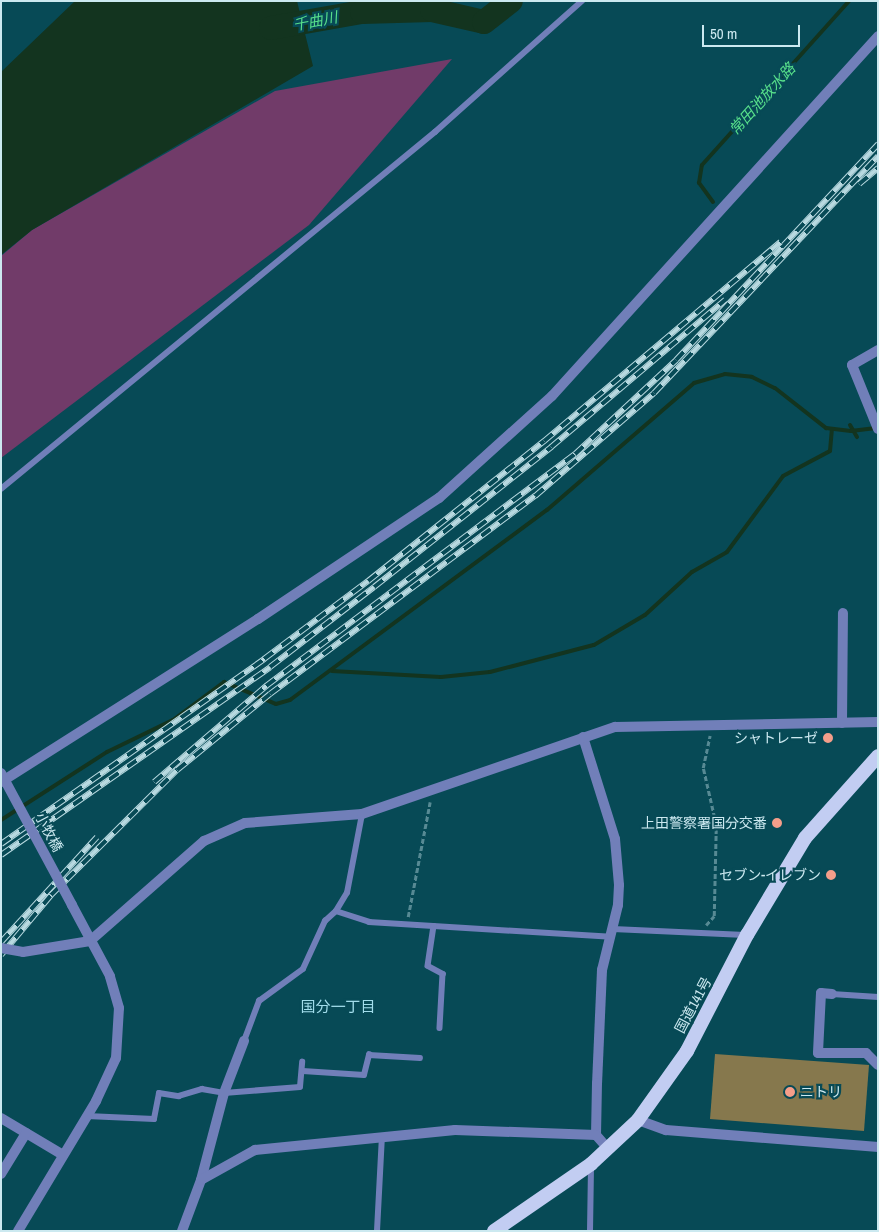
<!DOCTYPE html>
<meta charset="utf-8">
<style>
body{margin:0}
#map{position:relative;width:879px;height:1232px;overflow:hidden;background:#074a56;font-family:"Archivo Narrow","Noto Sans JP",sans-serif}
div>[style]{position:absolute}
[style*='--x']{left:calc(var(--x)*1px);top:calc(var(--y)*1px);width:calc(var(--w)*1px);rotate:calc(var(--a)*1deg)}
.green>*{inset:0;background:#713b69}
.water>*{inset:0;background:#13341f}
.stream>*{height:4px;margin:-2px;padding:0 2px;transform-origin:2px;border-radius:2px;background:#13341f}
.river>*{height:24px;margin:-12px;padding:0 12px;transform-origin:12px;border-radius:12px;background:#13341f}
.building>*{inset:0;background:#86784d}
.path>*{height:2.5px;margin-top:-1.25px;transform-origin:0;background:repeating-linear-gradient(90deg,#578a94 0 5px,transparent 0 7.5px)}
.service>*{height:5.5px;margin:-2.75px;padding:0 2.75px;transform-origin:2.75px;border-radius:2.75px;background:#717fb9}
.minor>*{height:10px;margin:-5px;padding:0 5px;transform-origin:5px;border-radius:5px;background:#717fb9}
.tertiary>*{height:10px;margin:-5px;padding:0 5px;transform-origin:5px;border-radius:5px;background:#717fb9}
.trunk>*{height:14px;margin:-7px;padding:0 7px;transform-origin:7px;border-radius:7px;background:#c2cdf2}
.rail>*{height:5.5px;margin-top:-2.75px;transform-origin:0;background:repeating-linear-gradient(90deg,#074a56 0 11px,#b8d9e0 0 22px);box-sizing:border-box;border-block:1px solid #b8d9e0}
.tertiary-bridge>*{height:10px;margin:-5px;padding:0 5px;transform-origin:5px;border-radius:5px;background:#717fb9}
.dots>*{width:14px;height:14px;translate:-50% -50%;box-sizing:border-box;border:2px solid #074a56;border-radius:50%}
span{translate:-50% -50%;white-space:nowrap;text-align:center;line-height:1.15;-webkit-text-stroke:4.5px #074a56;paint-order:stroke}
.poi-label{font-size:14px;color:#cce9f0}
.right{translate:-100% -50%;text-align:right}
.left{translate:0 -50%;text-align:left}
.street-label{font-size:14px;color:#cce9f0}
.water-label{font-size:15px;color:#58e08b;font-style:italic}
.neighbourhood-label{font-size:15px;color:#a2ddeb}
.frame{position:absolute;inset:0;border:2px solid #cce9f0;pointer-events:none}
.scale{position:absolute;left:702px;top:25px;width:98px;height:22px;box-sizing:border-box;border:2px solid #cce9f0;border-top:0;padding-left:6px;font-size:15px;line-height:18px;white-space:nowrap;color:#cce9f0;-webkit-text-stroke:4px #074a56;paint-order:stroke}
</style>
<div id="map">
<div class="green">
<div style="clip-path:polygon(452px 59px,309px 225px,1px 458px,1px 256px,32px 230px,275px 91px)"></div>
</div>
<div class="water">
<div style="clip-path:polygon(75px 1px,297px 1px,313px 66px,32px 230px,1px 255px,1px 72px)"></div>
</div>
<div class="stream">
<div style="--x:713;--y:202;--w:24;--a:-126"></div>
<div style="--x:699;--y:183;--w:18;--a:-81"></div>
<div style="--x:702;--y:165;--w:220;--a:-48.1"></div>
<div style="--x:850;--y:425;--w:14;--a:60"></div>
<div style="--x:332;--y:671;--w:109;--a:3.2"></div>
<div style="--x:441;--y:677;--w:49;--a:-5.8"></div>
<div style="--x:490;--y:672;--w:107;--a:-14.6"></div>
<div style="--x:594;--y:645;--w:59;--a:-30.5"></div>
<div style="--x:645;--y:615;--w:64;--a:-42.5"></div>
<div style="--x:692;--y:572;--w:40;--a:-29.7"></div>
<div style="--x:727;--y:552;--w:94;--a:-53.6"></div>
<div style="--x:783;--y:476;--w:53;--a:-28"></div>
<div style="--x:830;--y:451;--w:22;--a:-85"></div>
<div style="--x:1;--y:820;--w:126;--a:-32.7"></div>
<div style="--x:107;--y:752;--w:73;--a:-25.9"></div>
<div style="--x:173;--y:720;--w:64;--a:-36.7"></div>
<div style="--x:224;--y:682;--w:56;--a:22.9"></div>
<div style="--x:276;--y:704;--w:15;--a:-16"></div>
<div style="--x:290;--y:700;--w:320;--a:-36.5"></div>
<div style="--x:547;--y:510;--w:194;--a:-40.8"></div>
<div style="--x:694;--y:383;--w:32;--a:-16"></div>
<div style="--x:725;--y:374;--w:27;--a:6"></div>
<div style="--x:752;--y:377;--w:25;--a:26"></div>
<div style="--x:775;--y:388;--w:65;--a:38.1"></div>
<div style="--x:826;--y:428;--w:25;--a:7"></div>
<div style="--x:851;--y:431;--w:25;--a:-7"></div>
</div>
<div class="river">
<div style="--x:271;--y:28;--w:92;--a:-10"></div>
<div style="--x:362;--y:12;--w:70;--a:-1.6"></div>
<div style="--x:432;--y:10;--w:53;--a:13"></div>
<div style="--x:484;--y:22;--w:34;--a:-38"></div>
</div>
<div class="building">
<div style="clip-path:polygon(715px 1054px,869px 1065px,864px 1131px,710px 1119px)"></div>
</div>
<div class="path">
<div style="--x:408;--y:917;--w:117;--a:-79.2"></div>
<div style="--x:706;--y:925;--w:12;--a:-48"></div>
<div style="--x:714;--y:916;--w:91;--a:-88.7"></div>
<div style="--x:716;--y:825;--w:58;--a:-102.8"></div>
<div style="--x:703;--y:768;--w:33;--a:-78"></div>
</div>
<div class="service">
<div style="--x:1;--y:489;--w:562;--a:-39.44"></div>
<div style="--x:435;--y:132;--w:197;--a:-41.7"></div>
<div style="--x:336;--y:911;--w:35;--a:18"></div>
<div style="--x:369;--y:922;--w:242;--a:3.5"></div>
<div style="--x:434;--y:926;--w:40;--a:98.5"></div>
<div style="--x:428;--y:966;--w:17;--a:28"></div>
<div style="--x:443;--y:974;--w:54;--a:93.2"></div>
<div style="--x:613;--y:929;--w:132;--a:2.6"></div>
<div style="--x:832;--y:994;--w:46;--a:3.7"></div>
<div style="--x:244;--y:1041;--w:43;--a:-69.4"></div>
<div style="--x:259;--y:1001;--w:54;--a:-36"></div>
<div style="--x:303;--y:969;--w:53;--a:-65.4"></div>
<div style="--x:325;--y:921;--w:15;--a:-42"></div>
<div style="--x:336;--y:911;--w:21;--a:-59"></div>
<div style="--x:347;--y:893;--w:80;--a:-79.2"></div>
<div style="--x:303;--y:1071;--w:61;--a:3.8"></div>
<div style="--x:364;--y:1075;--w:21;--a:-76"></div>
<div style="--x:369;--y:1055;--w:51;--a:3.4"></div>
<div style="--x:87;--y:1116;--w:67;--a:2.6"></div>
<div style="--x:154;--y:1119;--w:26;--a:-79"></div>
<div style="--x:159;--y:1093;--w:20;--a:9"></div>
<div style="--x:179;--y:1096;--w:24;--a:-17"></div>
<div style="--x:202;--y:1089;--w:22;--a:10"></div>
<div style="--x:224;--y:1093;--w:76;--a:-4.5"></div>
<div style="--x:300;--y:1087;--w:25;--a:-85"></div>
<div style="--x:377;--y:1231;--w:94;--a:-87"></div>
<div style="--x:590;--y:1231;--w:64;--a:-89.1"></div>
</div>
<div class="minor">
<div style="--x:878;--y:350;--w:30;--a:150"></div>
<div style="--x:852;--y:365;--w:69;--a:67.9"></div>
<div style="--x:842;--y:723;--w:110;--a:-89.5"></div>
<div style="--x:583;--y:737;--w:107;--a:72.6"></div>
<div style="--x:615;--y:839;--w:46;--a:85"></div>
<div style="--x:619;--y:885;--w:20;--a:93"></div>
<div style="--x:618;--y:905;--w:67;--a:103.8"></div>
<div style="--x:602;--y:970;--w:113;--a:92.5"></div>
<div style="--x:597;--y:1083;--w:52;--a:91.1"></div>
<div style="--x:596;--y:1135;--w:18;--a:49"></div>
<div style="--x:90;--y:941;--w:152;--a:-41.3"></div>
<div style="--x:204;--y:841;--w:45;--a:-23.7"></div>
<div style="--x:245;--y:823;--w:117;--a:-4.4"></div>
<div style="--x:362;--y:814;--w:268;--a:-19"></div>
<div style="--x:615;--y:727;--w:263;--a:-1.1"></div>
<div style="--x:832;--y:994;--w:11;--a:-175"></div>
<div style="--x:821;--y:993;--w:60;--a:92.9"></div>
<div style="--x:818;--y:1053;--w:48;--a:0"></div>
<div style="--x:866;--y:1053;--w:17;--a:45"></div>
<div style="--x:1;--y:1118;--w:72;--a:30.8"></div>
<div style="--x:638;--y:1120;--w:30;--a:20"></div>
<div style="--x:666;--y:1130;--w:213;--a:4.6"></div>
<div style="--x:1;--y:1174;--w:48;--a:-58.6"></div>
<div style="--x:201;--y:1180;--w:90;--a:-75.2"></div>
<div style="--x:224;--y:1093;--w:56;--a:-69"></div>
<div style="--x:182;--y:1231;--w:54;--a:-69.6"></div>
<div style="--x:201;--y:1180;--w:62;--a:-29.1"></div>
<div style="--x:255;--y:1150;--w:201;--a:-5.7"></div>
<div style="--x:455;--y:1130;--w:141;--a:2"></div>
</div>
<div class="tertiary">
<div style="--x:1;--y:782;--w:304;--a:-32.4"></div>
<div style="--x:258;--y:619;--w:218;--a:-33.8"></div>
<div style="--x:439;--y:498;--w:152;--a:-42.1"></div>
<div style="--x:552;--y:396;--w:486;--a:-47.8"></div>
<div style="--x:23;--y:952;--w:68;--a:-9.3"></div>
<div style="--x:18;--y:1231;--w:152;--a:-59"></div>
<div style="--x:96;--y:1101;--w:47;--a:-65.1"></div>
<div style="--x:116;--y:1058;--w:50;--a:-86.6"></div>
<div style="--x:119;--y:1008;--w:33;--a:-106"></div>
<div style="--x:110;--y:976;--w:81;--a:-118.2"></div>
</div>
<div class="trunk">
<div style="--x:494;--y:1231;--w:118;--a:-34.6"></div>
<div style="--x:591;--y:1164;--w:64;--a:-43.1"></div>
<div style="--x:638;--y:1120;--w:85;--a:-54.6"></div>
<div style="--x:687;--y:1051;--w:131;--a:-62.7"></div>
<div style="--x:747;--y:935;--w:113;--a:-59.1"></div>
<div style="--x:805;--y:838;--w:110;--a:-48.3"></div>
</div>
<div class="rail">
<div style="--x:859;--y:184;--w:25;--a:-40"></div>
<div style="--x:154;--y:782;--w:148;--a:-40.6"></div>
<div style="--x:266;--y:686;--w:386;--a:-36.9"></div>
<div style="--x:575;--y:454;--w:138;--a:-42.9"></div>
<div style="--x:676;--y:360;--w:296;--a:-46.9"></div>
<div style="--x:1;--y:844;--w:322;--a:-35.1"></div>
<div style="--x:264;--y:659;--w:130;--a:-36.9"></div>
<div style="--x:368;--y:581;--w:225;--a:-38.5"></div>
<div style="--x:544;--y:441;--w:309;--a:-40.1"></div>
<div style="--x:1;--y:855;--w:328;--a:-34.9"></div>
<div style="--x:270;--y:667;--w:131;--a:-37.6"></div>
<div style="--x:374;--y:587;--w:226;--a:-38.3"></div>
<div style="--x:551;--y:447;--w:228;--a:-40.2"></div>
<div style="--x:1;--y:942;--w:142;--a:-47.6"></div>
<div style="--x:1;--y:955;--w:78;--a:-50.2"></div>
<div style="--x:51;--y:895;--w:177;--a:-44.8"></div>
<div style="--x:177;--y:770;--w:120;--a:-39.3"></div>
<div style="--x:270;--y:694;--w:331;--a:-36.8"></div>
<div style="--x:535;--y:496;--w:157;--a:-40.9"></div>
<div style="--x:654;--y:393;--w:326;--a:-46.6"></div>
</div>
<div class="tertiary-bridge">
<div style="--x:1;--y:773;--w:150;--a:61.7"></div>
<div style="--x:1;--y:948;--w:22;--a:10"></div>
</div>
<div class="dots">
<div style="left:828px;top:738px;background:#f49e8a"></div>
<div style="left:777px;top:823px;background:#f49e8a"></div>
<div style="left:831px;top:875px;background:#f49e8a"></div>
<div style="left:790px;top:1092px;background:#f49e8a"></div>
</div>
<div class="poi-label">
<span class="right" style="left:818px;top:738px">シャトレーゼ</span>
<span class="right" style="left:767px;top:823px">上田警察署国分交番</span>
<span class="right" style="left:821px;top:875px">セブン-イレブン</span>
<span class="left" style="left:800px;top:1092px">ニトリ</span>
</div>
<div class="street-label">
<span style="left:49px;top:832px;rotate:62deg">小牧橋</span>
<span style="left:693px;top:1005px;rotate:-62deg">国道141号</span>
</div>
<div class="water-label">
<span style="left:315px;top:21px;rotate:-11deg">千曲川</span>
<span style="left:762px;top:99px;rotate:-48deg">常田池放水路</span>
</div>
<div class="neighbourhood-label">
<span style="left:338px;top:1007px">国分一丁目</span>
</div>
<div class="frame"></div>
<div class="scale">50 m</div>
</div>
